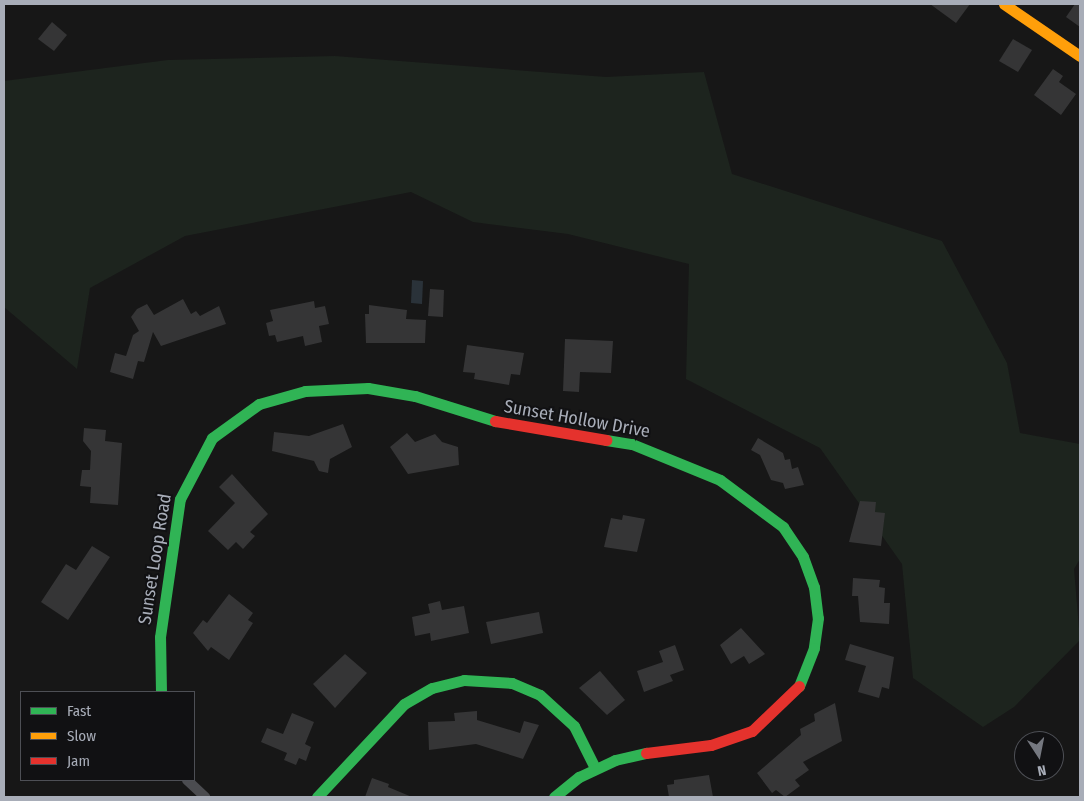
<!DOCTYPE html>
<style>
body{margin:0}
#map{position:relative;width:1084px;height:801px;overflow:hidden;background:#171717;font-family:"Fira Sans Condensed",sans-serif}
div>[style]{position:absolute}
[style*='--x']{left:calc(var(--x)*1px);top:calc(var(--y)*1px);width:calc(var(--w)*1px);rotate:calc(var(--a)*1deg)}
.green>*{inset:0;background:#1d241e}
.water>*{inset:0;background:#2a3239}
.building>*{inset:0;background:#353536}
.street>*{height:10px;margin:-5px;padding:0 5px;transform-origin:5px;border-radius:5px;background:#4b4c50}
.fast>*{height:11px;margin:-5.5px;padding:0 5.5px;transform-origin:5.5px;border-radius:5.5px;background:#30b455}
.slow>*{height:11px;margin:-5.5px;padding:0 5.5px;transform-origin:5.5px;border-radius:5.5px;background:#ff9f0a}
.jam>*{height:11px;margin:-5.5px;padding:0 5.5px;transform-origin:5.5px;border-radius:5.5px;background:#e5322d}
span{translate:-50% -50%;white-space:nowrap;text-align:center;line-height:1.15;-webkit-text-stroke:4px #111113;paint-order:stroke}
.street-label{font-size:18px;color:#a8adb8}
.frame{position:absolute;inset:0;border:5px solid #a8adb8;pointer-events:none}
.legend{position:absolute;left:20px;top:691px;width:175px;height:90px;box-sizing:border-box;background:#111113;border:1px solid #4d4f55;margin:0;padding:6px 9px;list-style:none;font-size:15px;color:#a8adb8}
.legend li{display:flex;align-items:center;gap:10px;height:25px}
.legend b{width:25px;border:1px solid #4d4f55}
.north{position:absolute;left:1014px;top:731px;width:50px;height:50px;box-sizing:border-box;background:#111113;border:1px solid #4d4f55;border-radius:50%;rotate:169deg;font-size:14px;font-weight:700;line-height:20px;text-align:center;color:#a8adb8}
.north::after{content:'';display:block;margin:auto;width:18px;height:22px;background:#757880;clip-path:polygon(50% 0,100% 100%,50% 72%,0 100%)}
</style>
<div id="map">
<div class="green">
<div style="clip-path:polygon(335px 56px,606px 77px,704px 72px,732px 174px,942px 241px,1007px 363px,1020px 433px,1080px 444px,1080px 559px,1074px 569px,1080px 640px,1014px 707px,983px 727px,913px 678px,902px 564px,820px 448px,686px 379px,689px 264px,568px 234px,473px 222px,411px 192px,185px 236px,90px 288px,77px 369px,4px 307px,4px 81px,168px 60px)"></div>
</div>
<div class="water">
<div style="clip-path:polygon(412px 280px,423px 281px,422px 304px,411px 303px)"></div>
</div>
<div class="building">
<div style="clip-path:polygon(930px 4px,970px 4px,956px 23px)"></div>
<div style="clip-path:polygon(1075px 4px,1080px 4px,1080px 27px,1066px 17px)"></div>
<div style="clip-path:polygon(52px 22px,67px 35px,54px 51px,38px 39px)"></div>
<div style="clip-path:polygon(1013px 39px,1032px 50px,1018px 72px,999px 61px)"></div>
<div style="clip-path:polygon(1053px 69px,1063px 76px,1059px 82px,1076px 94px,1061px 115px,1034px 95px)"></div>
<div style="clip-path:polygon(430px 289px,444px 290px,443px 317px,428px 316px)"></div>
<div style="clip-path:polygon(183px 299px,191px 314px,196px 311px,200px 316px,219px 306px,226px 324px,161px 346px,153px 332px,144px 362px,138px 361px,133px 379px,110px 372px,115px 353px,126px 356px,133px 335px,139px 331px,131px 317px,137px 309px,147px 304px,154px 315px)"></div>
<div style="clip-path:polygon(314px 301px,315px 308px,325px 306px,329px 324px,319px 326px,322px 342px,305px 346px,303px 336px,277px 342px,275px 335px,269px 336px,266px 323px,273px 321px,270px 310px)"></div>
<div style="clip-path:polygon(369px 305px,407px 310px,406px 319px,426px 320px,425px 343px,366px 343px,365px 314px,369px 314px)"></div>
<div style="clip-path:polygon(565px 339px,613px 341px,611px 373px,580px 372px,579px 392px,563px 391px)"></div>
<div style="clip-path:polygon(467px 345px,524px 353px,520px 375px,511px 374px,509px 385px,474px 379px,475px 373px,463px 372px)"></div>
<div style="clip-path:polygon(343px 424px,352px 447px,330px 459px,328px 473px,319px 471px,314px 461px,272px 451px,274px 432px,309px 436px)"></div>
<div style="clip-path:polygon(84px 428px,106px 430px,105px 441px,122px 443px,118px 505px,90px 503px,91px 487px,80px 486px,82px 470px,90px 470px,91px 451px,83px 441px)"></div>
<div style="clip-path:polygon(407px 433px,415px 442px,435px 434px,442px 442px,458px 447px,459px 465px,408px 474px,390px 447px)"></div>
<div style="clip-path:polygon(758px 438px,783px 453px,785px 460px,790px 459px,792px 469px,798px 467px,804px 485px,785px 489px,783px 483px,771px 480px,760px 455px,751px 450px)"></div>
<div style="clip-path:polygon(232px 474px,268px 514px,250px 532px,255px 536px,243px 549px,236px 542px,228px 550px,208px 531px,235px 503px,219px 487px)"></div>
<div style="clip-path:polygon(860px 501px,876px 502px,875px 512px,885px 513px,881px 546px,849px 542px)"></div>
<div style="clip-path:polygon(623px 515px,645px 519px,637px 552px,604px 547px,611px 518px,622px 520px)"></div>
<div style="clip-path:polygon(92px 546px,110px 557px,68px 620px,41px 602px,66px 564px,76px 570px)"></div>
<div style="clip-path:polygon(853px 578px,880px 580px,879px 587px,885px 588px,884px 603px,890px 603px,889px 624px,860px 622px,858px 596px,852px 596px)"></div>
<div style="clip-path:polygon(229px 594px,253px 613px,248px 620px,253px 623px,229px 660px,211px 647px,208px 651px,193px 633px,203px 620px,207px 623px)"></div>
<div style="clip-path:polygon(440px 601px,442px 610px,464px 606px,469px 633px,431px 641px,430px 633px,415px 636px,412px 617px,430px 613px,428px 604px)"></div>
<div style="clip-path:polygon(539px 612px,543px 633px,491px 644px,486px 622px)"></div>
<div style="clip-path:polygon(741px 628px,765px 654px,749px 664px,744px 656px,731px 664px,720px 645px)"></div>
<div style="clip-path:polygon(850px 644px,894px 657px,889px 689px,882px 687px,879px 698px,858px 692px,866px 666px,845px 660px)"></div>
<div style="clip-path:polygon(675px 645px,684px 670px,670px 675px,673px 681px,644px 692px,637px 671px,663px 662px,659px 651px)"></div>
<div style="clip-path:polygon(345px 654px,367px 673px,335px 708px,313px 684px)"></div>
<div style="clip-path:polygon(600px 671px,625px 700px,607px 715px,579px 688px)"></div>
<div style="clip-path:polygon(835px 703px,842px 741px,803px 762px,809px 770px,795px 780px,800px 786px,785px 797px,776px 790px,772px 793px,757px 773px,801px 735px,800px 729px,815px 721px,814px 714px)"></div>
<div style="clip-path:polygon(477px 711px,477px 720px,520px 733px,524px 721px,539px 725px,523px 759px,476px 744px,429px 750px,428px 722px,455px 721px,454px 713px)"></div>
<div style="clip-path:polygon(292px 713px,314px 722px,305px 744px,311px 747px,306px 761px,299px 758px,296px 765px,284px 760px,287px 753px,261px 742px,267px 728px,283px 734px)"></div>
<div style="clip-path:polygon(709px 775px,713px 797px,669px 797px,667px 785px,674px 784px,674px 780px)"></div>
<div style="clip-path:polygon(372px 778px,389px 784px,388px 787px,412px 797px,365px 797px)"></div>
</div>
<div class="street">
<div style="--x:187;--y:780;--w:25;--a:43"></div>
</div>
<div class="fast">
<div style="--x:606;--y:440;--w:26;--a:9"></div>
<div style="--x:632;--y:444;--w:95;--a:22.2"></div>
<div style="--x:720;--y:480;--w:79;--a:36.7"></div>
<div style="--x:783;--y:527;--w:36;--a:56"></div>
<div style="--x:803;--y:557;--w:32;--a:70"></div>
<div style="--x:814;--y:587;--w:31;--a:83"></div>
<div style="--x:818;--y:618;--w:30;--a:98"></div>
<div style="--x:814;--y:648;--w:41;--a:111.5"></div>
<div style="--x:161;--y:692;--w:55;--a:-91"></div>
<div style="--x:160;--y:637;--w:139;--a:-81.8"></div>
<div style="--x:180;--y:499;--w:69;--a:-62.3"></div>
<div style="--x:212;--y:438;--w:58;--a:-35.9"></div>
<div style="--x:259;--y:404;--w:48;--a:-15.8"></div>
<div style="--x:305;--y:391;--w:63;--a:-2.7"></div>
<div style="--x:368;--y:388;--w:48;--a:9.7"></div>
<div style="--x:415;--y:396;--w:84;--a:17.4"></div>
<div style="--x:317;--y:797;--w:127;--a:-46.9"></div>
<div style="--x:404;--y:704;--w:32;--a:-30"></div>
<div style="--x:432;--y:688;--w:33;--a:-14"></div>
<div style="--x:464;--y:680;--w:48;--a:3.6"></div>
<div style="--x:512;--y:683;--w:30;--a:23"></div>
<div style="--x:540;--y:695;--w:46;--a:42.4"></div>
<div style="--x:574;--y:726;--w:47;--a:63.4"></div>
<div style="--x:554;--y:797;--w:32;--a:-39"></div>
<div style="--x:579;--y:777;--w:40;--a:-25"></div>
<div style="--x:615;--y:760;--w:32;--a:-13"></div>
</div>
<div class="slow">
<div style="--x:1004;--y:4;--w:92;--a:34.4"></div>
</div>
<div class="jam">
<div style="--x:495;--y:421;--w:113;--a:9.7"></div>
<div style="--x:646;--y:753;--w:65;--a:-7"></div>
<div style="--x:711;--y:745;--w:43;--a:-18.9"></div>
<div style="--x:752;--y:731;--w:65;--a:-43.8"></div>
</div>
<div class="street-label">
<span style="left:577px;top:419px;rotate:10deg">Sunset Hollow Drive</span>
<span style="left:155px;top:559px;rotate:-81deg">Sunset Loop Road</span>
</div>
<div class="frame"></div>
<ul class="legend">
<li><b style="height:6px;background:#30b455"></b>Fast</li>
<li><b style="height:6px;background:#ff9f0a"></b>Slow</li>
<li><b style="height:6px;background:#e5322d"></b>Jam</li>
</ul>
<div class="north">N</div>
</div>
